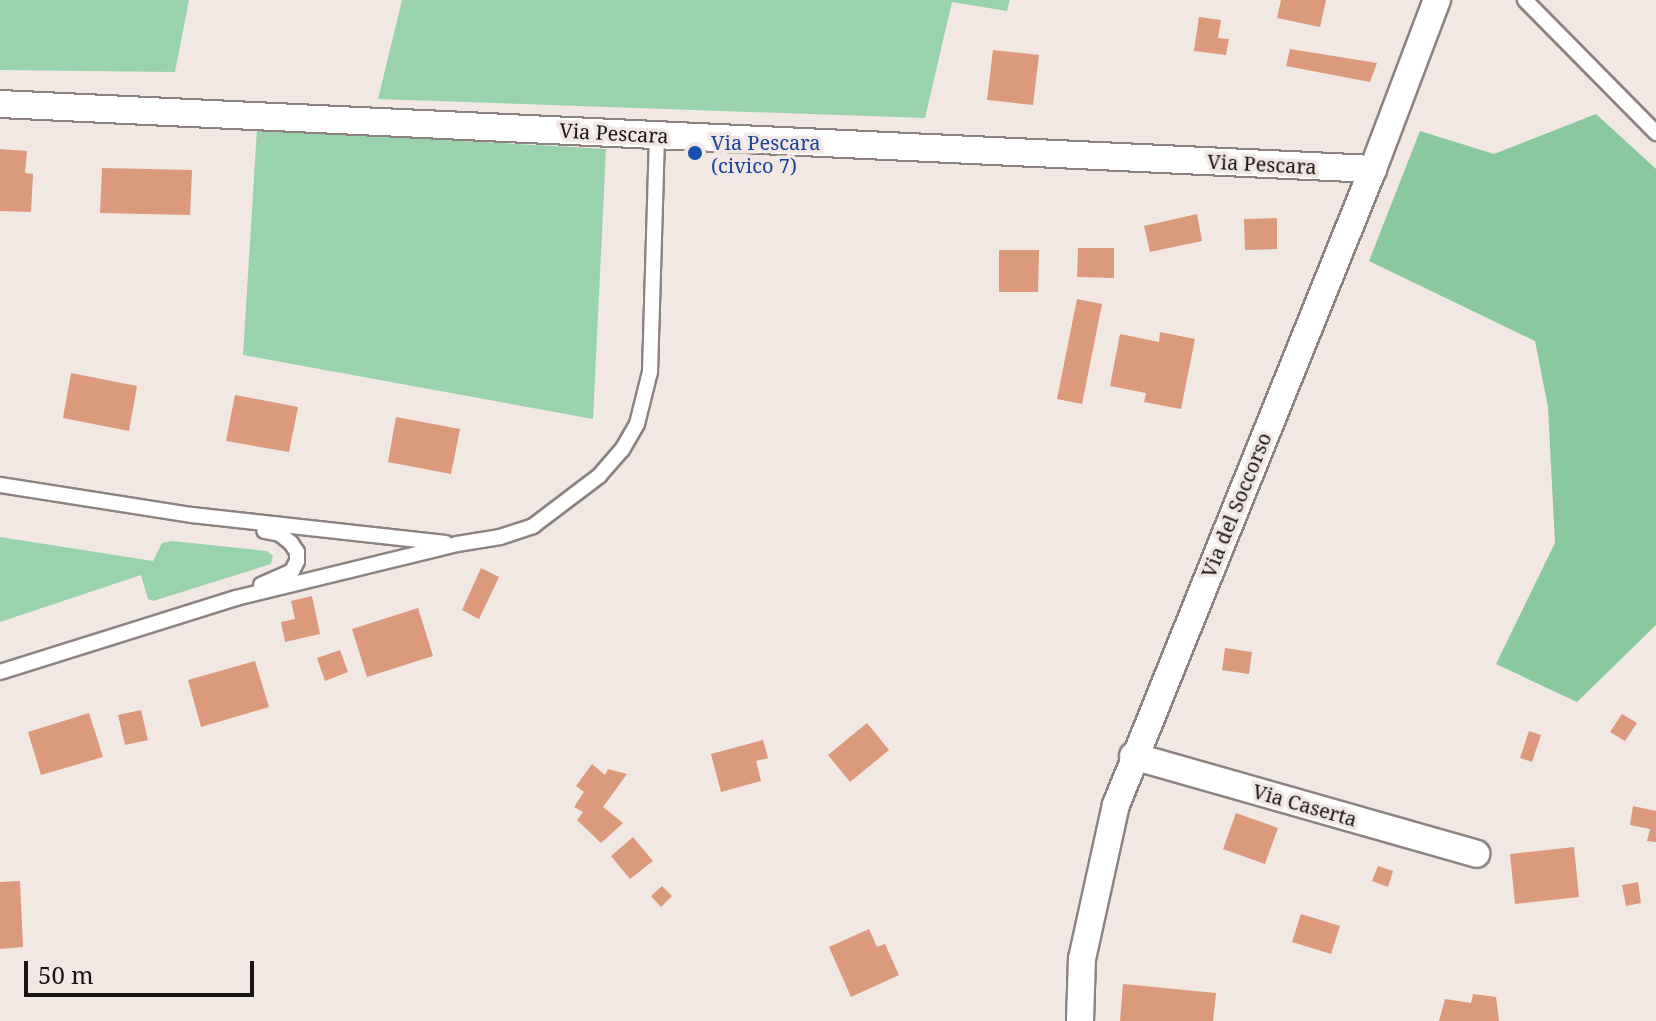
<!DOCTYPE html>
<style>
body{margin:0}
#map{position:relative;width:1656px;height:1021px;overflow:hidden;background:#f1e7e3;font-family:"Noto Serif",serif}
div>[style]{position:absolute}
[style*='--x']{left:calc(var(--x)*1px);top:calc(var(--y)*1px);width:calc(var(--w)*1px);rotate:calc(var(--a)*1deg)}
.green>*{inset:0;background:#9ad3ab}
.forest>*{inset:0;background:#8ac89e}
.building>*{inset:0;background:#dc9a7d}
.roads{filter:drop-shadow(2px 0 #8c8380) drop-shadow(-2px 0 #8c8380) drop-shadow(0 2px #8c8380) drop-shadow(0 -2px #8c8380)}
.lane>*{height:14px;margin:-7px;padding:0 7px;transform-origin:7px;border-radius:7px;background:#fff}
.street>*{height:26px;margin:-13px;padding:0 13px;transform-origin:13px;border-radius:13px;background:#fff}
.dots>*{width:22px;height:22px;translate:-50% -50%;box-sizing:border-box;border:4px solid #f1e7e3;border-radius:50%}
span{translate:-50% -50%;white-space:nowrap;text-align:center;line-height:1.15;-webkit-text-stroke:7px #f1e7e3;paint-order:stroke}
.street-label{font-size:20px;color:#191514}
.transit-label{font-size:20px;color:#164399}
.left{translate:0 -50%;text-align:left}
.scale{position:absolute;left:24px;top:961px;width:230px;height:36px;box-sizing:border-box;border:4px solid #191514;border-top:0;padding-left:10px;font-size:24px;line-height:28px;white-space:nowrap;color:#191514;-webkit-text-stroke:6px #f1e7e3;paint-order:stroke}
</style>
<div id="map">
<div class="green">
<div style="clip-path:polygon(0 0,189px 0,175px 72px,0 70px)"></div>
<div style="clip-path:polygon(402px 0,1010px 0,1007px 11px,952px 2px,925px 118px,378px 99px)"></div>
<div style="clip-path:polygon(257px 129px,606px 149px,593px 419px,243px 355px)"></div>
<div style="clip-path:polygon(0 537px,153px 561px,162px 543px,172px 541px,267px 551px,273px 556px,271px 564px,153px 601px,148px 599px,141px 575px,0 622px)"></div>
</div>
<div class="forest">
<div style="clip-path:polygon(1596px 114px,1656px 169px,1656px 625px,1577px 702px,1496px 664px,1555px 543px,1548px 407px,1535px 341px,1369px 261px,1420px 131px,1494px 154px)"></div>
</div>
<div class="building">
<div style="clip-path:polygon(1281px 0,1326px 0,1320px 27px,1277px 18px)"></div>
<div style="clip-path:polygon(1199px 17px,1221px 20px,1218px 38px,1229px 39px,1226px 55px,1194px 51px)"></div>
<div style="clip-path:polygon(1290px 49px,1377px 63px,1370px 82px,1286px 66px)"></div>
<div style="clip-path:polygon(993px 50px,1039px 55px,1033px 105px,987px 100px)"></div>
<div style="clip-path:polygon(0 149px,27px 151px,25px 173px,33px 174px,31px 212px,0 211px)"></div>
<div style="clip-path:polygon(102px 168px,192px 170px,190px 215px,100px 213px)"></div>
<div style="clip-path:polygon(1197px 214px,1202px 241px,1150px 252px,1144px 226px)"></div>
<div style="clip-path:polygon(1277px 218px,1277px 249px,1245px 250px,1244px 219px)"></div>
<div style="clip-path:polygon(1078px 248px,1114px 248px,1114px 278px,1077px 277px)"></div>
<div style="clip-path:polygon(999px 250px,1039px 250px,1038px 292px,999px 292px)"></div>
<div style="clip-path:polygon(1077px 299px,1102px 304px,1082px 404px,1057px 399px)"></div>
<div style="clip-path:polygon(1160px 332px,1195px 339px,1181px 409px,1144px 402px,1146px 393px,1110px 386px,1120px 334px,1159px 342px)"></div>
<div style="clip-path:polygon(71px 373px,137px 386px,129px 431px,63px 418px)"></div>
<div style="clip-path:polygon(235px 395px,298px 407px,289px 452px,226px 441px)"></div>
<div style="clip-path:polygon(396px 417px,460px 429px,451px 474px,388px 462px)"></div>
<div style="clip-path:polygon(481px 568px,499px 577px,479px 619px,462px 610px)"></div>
<div style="clip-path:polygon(312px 596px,320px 634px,285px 642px,281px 622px,295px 619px,291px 601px)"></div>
<div style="clip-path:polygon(418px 608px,433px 656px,367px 677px,352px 629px)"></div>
<div style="clip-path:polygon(1225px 648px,1252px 652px,1249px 674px,1222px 670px)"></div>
<div style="clip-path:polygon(340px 650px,348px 672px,325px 681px,317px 658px)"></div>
<div style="clip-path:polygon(255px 661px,269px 707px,201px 727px,188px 680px)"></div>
<div style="clip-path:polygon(141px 710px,148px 740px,125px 745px,118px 715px)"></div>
<div style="clip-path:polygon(89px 713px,103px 757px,41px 775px,28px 732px)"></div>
<div style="clip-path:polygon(1622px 714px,1637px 723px,1625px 741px,1610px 732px)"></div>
<div style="clip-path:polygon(867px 723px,889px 750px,850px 782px,828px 755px)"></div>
<div style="clip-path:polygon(1529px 731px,1541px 735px,1532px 762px,1520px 758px)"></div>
<div style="clip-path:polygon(763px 740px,768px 758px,756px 761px,761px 781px,721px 792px,711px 754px)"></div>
<div style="clip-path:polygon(592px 764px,605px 775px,608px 769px,627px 774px,603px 807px,623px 823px,601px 843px,577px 820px,583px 812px,574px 807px,584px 792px,576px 786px)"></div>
<div style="clip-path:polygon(1633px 806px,1656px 811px,1656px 842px,1647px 841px,1650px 829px,1630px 825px)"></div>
<div style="clip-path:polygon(1236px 813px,1278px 828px,1265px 864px,1223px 849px)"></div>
<div style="clip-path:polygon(633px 837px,653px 861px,630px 879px,611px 856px)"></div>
<div style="clip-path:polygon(1574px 847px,1579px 897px,1515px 904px,1510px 854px)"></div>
<div style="clip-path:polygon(1378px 866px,1393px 871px,1388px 887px,1372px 881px)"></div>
<div style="clip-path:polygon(20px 881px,23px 947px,0 949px,0 882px)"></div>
<div style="clip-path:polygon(1638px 882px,1641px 903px,1626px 906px,1622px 885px)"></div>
<div style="clip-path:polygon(662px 886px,672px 896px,661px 907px,651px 896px)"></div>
<div style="clip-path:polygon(1301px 914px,1340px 926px,1331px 954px,1292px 942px)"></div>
<div style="clip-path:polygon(869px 929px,877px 947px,885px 944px,899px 975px,851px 997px,829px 947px)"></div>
<div style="clip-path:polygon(1123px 984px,1216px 993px,1213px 1021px,1120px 1021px)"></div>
<div style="clip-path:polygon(1473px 994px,1496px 997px,1499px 1021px,1439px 1021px,1445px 999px,1471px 1003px)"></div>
</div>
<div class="roads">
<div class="lane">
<div style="--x:1525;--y:0;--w:187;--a:45.4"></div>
<div style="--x:0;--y:485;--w:194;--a:8.9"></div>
<div style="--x:192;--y:515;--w:255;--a:6.3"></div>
<div style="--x:261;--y:585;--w:34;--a:-24"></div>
<div style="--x:292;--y:571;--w:11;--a:-63"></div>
<div style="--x:297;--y:561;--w:9;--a:-90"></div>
<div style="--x:297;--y:552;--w:11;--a:-124"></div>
<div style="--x:291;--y:543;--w:14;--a:-141"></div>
<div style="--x:280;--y:534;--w:16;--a:-169"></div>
<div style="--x:0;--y:672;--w:247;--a:-17.4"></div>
<div style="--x:236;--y:598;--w:228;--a:-13.7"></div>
<div style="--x:457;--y:544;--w:44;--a:-9.2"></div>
<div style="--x:500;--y:537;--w:35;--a:-18"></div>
<div style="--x:533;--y:526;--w:83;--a:-37.1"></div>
<div style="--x:599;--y:476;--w:35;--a:-49"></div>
<div style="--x:622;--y:450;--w:30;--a:-60"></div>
<div style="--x:637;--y:424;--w:54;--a:-76"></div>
<div style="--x:650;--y:372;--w:237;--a:-88.3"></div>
</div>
<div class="street">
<div style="--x:0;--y:104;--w:1375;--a:2.71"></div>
<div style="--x:1133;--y:756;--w:357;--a:15.9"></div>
<div style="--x:1080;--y:1021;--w:62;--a:-88.2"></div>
<div style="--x:1082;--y:959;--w:158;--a:-77.6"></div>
<div style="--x:1116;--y:805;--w:686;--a:-68"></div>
<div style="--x:1373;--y:169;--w:181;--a:-69.3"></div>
</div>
</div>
<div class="dots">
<div style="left:695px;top:153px;background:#1a4fb4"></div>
</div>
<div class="street-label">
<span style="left:614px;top:133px;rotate:3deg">Via Pescara</span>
<span style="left:1262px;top:164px;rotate:3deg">Via Pescara</span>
<span style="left:1236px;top:505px;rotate:-68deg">Via del Soccorso</span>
<span style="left:1305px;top:805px;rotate:16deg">Via Caserta</span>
</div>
<div class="transit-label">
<span class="left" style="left:711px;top:154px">Via Pescara<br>(civico 7)</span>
</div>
<div class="scale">50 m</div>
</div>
